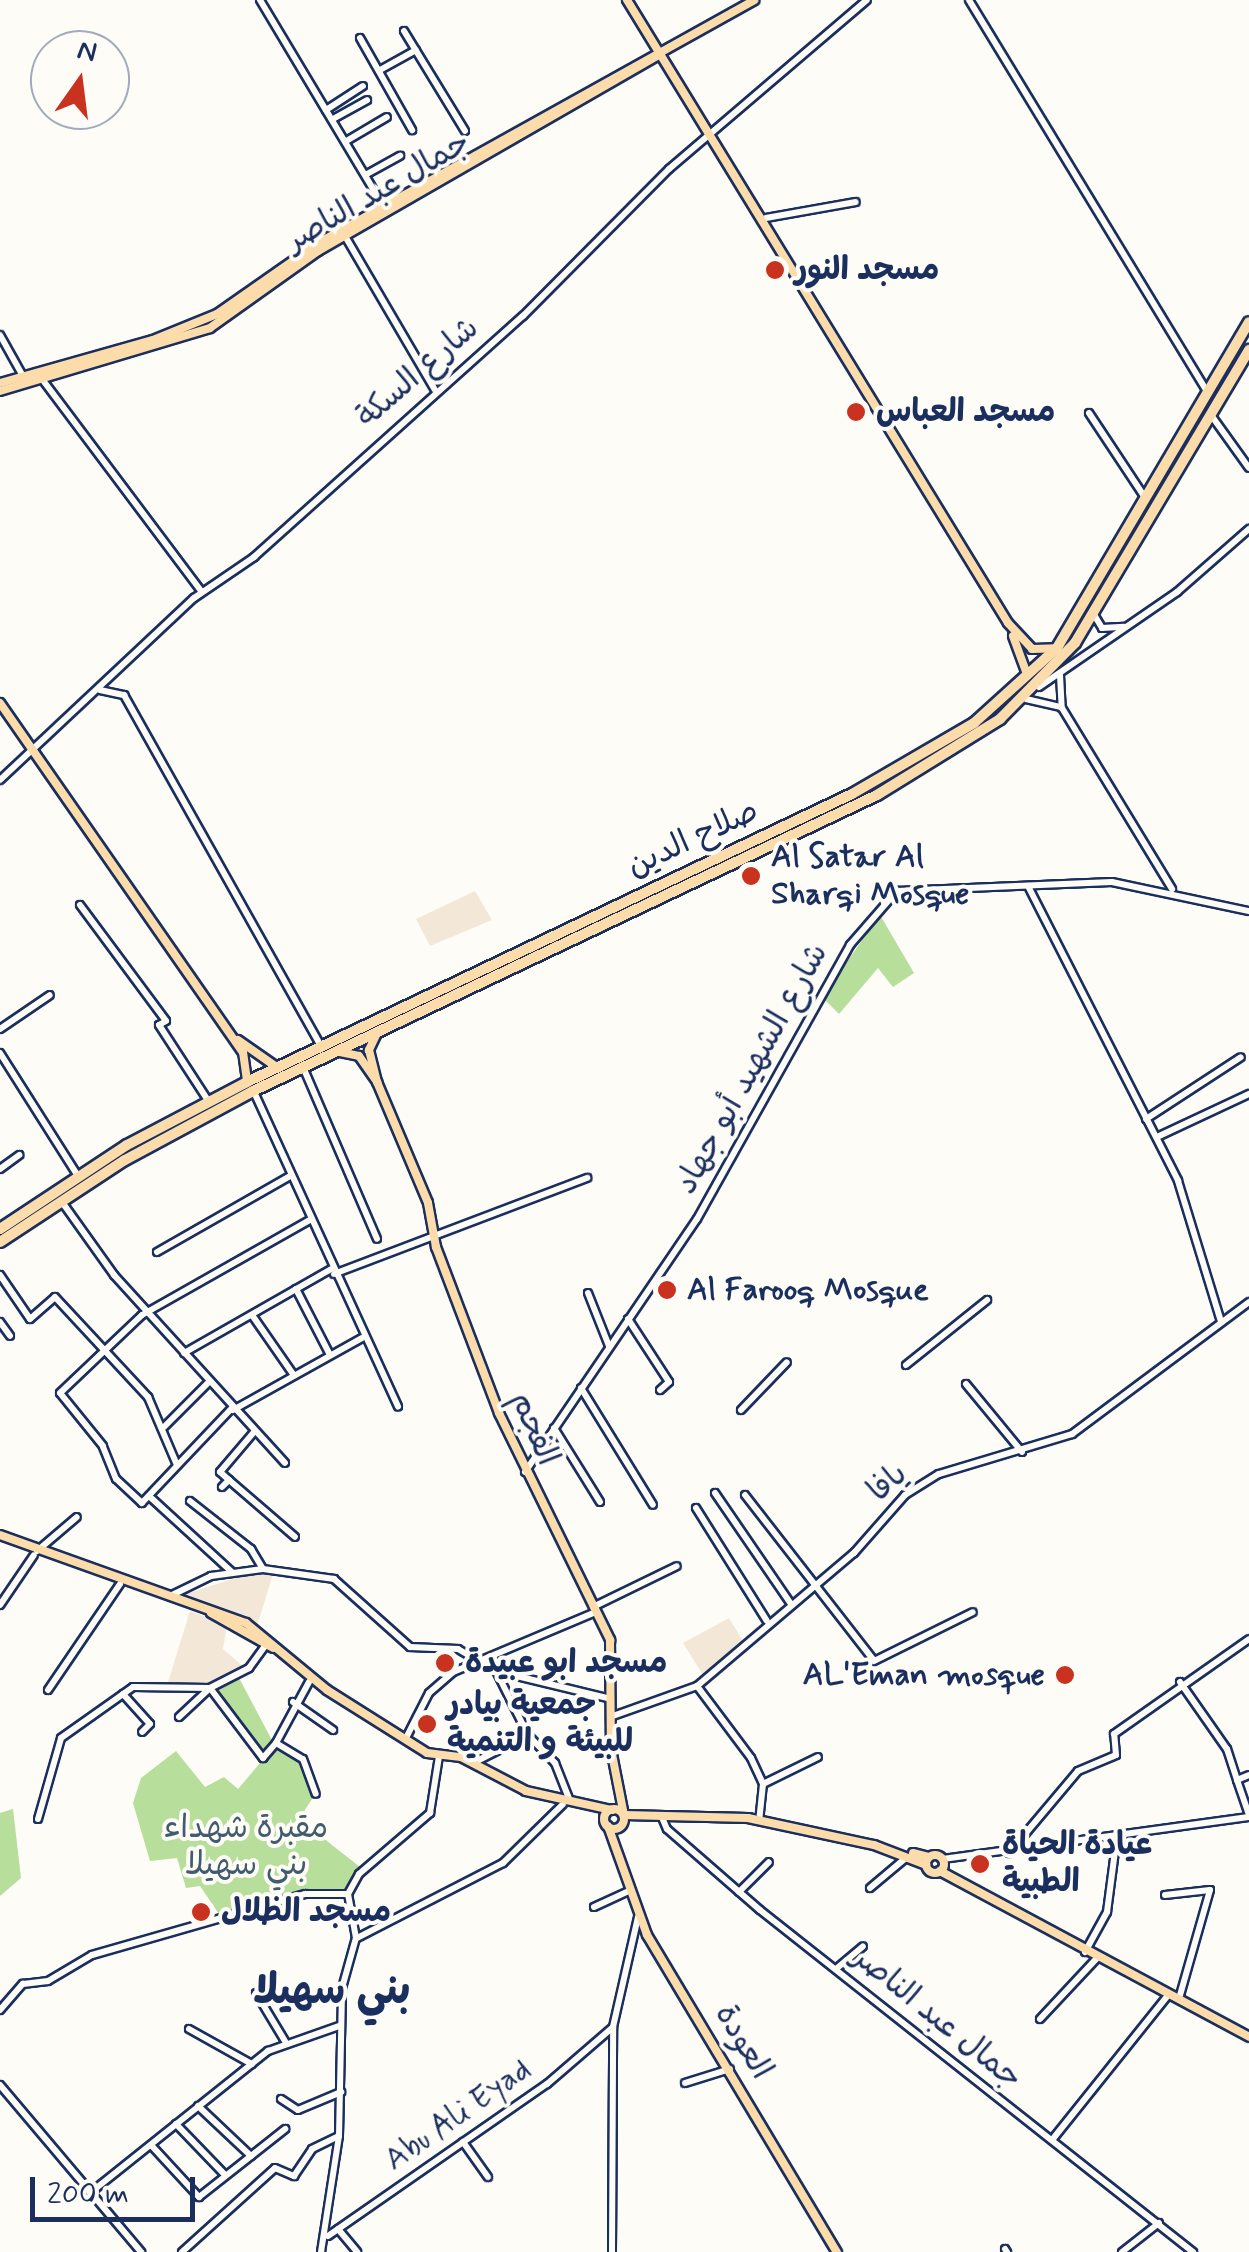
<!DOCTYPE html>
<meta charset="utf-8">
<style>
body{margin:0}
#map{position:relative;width:1249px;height:2252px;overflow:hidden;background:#fdfcf7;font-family:Mynerve,"Playpen Sans Arabic",sans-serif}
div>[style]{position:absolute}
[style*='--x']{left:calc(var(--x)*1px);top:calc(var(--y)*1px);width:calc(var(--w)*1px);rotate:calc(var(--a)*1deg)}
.built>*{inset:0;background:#f3e8d7}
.green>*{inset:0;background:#b7de9a}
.roads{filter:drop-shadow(2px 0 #1b2f5e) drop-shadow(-2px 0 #1b2f5e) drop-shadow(0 2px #1b2f5e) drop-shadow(0 -2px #1b2f5e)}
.minor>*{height:6px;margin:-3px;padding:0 3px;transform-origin:3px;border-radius:3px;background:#fdfcf7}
.major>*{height:8px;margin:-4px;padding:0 4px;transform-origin:4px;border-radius:4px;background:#fddcac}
.major>.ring{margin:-4px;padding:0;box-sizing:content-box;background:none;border:8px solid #fddcac;border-radius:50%}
.highway>*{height:10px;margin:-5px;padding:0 5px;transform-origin:5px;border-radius:5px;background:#fddcac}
.dots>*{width:28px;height:28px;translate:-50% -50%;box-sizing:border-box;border:5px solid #fdfcf7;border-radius:50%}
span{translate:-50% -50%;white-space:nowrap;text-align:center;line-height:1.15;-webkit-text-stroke:8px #fdfcf7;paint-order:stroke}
.street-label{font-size:32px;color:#1b2f5e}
.poi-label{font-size:32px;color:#1b2f5e;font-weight:700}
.left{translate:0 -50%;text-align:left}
.right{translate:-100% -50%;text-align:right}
.park-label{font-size:32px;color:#425b6d}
.district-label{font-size:42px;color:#1b2f5e;font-weight:700}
.north{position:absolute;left:30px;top:30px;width:100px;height:100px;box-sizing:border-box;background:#fdfcf7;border:2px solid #a3aaba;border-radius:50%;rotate:14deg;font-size:28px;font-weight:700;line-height:40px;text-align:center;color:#1b2f5e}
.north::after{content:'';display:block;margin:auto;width:35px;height:45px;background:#c8321e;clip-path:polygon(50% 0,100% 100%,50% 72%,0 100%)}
.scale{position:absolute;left:30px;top:2177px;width:165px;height:45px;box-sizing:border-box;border:5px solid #1b2f5e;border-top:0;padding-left:12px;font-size:30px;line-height:35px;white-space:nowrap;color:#1b2f5e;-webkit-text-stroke:8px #fdfcf7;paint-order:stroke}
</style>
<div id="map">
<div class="built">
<div style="clip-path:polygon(475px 891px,492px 920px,430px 946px,416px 919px)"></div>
<div style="clip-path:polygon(257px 1571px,273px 1574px,257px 1626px,186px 1594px)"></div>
<div style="clip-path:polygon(190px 1611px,227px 1625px,223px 1649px,245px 1668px,208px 1687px,168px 1682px)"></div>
<div style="clip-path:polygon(729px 1618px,743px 1641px,703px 1675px,683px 1643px)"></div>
</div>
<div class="green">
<div style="clip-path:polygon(880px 915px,914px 973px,893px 987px,878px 968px,839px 1014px,822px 997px)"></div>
<div style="clip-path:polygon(239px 1678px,274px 1744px,304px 1762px,314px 1796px,299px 1819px,360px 1867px,342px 1894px,305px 1889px,221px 1917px,200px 1886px,186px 1888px,177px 1858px,150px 1861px,133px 1803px,141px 1778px,176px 1751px,205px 1787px,224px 1777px,238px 1789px,265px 1757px,217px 1689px)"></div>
<div style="clip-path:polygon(13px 1809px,21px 1878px,0 1896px,0 1813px)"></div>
</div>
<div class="roads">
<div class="minor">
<div style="--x:260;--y:0;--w:244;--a:59.1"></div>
<div style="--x:969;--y:0;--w:459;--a:58.7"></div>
<div style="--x:404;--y:31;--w:117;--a:58.6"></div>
<div style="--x:360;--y:38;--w:106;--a:60.5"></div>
<div style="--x:380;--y:70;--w:41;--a:-29.1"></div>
<div style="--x:326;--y:110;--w:44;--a:-33"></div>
<div style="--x:333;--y:119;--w:39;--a:-29"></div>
<div style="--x:348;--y:140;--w:45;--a:-30.5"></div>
<div style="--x:367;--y:174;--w:38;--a:-29"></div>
<div style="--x:766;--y:218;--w:91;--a:-10.1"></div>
<div style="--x:345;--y:236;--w:178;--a:59.7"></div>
<div style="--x:0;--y:335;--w:49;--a:60.8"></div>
<div style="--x:42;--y:379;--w:266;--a:53.1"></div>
<div style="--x:1089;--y:413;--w:103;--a:56.5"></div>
<div style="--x:1211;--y:415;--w:65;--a:54.4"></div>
<div style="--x:1093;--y:613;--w:17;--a:59"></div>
<div style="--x:1102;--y:628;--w:22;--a:-3"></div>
<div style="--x:1060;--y:675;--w:33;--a:87"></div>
<div style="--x:1062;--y:708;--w:212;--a:58.7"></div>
<div style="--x:1039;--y:687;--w:168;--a:-34.5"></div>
<div style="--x:1177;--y:592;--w:96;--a:-41.2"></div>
<div style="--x:100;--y:690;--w:25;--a:12"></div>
<div style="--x:124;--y:695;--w:403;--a:60.7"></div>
<div style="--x:1026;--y:699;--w:36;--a:13"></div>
<div style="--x:0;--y:780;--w:266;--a:-43.2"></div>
<div style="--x:194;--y:598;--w:73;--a:-34.3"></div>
<div style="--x:254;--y:557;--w:361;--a:-41.9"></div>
<div style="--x:523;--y:316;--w:207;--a:-45.2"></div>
<div style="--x:669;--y:169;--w:260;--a:-40.5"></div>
<div style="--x:1028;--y:886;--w:331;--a:63"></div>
<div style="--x:1178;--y:1181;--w:147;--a:73"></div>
<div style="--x:80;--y:905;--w:144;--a:53.4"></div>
<div style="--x:166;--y:1021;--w:8;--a:150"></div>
<div style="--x:159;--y:1025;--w:92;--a:57"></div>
<div style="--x:0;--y:1029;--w:60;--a:-34.2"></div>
<div style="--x:0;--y:1053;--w:146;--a:57.6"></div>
<div style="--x:303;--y:1067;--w:187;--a:66.7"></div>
<div style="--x:254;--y:1092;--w:346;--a:65.4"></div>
<div style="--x:1146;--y:1119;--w:113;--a:-33.1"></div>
<div style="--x:1157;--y:1137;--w:102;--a:-25.1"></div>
<div style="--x:0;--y:1169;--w:24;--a:-36"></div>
<div style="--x:62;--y:1202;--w:90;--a:54.5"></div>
<div style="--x:114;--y:1275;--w:254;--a:47.7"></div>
<div style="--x:157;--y:1252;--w:153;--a:-29.7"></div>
<div style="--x:334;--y:1274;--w:271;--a:-20.8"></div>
<div style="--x:0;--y:1275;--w:53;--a:55.7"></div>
<div style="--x:30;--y:1319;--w:33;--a:-41"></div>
<div style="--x:55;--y:1297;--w:137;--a:47.1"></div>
<div style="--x:148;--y:1397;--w:74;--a:66.9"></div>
<div style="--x:296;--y:1289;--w:74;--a:62.7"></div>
<div style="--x:588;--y:1293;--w:57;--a:68.4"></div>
<div style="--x:252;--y:1315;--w:72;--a:55.2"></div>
<div style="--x:628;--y:1319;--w:75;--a:56.9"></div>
<div style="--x:669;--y:1382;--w:12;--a:138"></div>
<div style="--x:0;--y:1322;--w:17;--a:54"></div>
<div style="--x:184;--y:1353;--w:169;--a:-29.7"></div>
<div style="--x:906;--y:1365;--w:104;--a:-38.7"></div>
<div style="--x:966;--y:1384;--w:88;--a:50.5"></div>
<div style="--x:581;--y:1388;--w:137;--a:58.4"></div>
<div style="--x:232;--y:1408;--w:131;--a:133.5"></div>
<div style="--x:142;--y:1503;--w:35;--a:-137"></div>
<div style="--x:116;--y:1479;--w:35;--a:-112"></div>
<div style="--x:103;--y:1446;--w:68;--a:-129.1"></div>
<div style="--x:60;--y:1393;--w:113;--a:-43.6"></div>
<div style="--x:142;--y:1315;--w:193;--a:-29.5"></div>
<div style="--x:233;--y:1410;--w:148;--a:-29.2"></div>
<div style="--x:741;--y:1410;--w:66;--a:-46.2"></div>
<div style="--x:164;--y:1427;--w:64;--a:-45"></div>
<div style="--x:554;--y:1428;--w:87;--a:58.1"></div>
<div style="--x:525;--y:1472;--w:306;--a:-55.8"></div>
<div style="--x:697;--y:1219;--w:314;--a:-60.8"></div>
<div style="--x:850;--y:945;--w:72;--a:-49"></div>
<div style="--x:897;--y:891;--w:215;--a:-2.4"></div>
<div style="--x:1112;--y:882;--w:140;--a:12"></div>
<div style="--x:229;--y:1480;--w:12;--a:-138"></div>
<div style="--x:220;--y:1472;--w:52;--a:-49.6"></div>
<div style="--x:222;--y:1487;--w:10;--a:-45"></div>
<div style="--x:229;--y:1480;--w:87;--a:40.8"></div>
<div style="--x:715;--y:1493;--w:135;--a:55.6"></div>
<div style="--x:745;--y:1495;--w:210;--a:52.1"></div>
<div style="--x:874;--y:1661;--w:110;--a:-26.3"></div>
<div style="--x:149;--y:1496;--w:113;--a:42.5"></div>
<div style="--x:190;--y:1501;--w:78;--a:38.2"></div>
<div style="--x:251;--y:1549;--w:23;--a:59"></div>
<div style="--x:696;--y:1508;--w:133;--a:57.9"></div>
<div style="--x:37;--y:1551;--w:52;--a:-40.4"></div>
<div style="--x:170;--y:1596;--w:46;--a:-26"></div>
<div style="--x:211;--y:1576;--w:52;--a:-7.7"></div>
<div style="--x:263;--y:1569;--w:72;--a:8"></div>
<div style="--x:334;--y:1579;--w:102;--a:41.8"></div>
<div style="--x:410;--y:1647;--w:48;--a:2.4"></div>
<div style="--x:458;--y:1649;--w:44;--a:30.1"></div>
<div style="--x:496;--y:1671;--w:72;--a:63.4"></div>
<div style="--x:528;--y:1735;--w:39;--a:46"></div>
<div style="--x:555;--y:1763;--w:41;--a:68.5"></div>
<div style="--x:0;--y:1605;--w:60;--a:-55.8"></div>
<div style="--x:593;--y:1607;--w:93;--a:-26"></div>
<div style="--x:496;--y:1671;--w:115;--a:13.6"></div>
<div style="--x:309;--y:1682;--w:69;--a:118.4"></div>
<div style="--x:276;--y:1743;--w:31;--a:31"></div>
<div style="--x:303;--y:1759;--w:37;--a:70"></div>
<div style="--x:1180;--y:1682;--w:82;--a:55"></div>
<div style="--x:1227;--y:1749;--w:33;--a:72"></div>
<div style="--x:697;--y:1686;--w:90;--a:53.1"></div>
<div style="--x:751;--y:1758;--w:29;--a:65"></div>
<div style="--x:763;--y:1784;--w:36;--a:96"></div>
<div style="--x:48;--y:1690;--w:128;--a:-55.8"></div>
<div style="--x:123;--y:1694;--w:40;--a:48"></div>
<div style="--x:150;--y:1724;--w:11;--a:135"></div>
<div style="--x:293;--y:1702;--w:49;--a:35"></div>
<div style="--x:179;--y:1717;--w:42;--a:-43.1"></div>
<div style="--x:210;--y:1688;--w:88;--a:52.9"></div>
<div style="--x:263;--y:1758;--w:20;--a:-49"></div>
<div style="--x:610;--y:1717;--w:92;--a:-19.6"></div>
<div style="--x:697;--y:1686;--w:206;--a:-40.3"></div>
<div style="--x:854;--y:1553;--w:77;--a:-48.7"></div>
<div style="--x:905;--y:1495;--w:40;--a:-32"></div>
<div style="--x:939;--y:1474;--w:139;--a:-16.7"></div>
<div style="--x:1072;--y:1434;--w:221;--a:-36.7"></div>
<div style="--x:407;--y:1736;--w:48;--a:-62.9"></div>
<div style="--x:429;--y:1693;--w:32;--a:-41"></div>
<div style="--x:453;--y:1672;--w:155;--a:-22.8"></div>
<div style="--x:475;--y:1762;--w:59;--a:-27"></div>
<div style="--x:1249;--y:1775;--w:13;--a:157"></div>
<div style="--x:1237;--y:1780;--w:37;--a:71"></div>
<div style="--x:763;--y:1784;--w:61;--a:-26.1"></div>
<div style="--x:661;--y:1815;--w:15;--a:67"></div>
<div style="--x:667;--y:1829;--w:123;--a:41.1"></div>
<div style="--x:760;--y:1910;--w:552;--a:38.3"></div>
<div style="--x:38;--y:1819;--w:84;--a:-74.1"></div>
<div style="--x:61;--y:1738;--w:88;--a:-35.3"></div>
<div style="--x:133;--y:1687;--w:77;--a:0.7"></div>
<div style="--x:210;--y:1688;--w:44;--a:-27.1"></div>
<div style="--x:249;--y:1668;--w:31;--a:-54"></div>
<div style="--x:1009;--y:1853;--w:107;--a:-49.9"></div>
<div style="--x:1078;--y:1771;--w:41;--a:-22.8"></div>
<div style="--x:1116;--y:1755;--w:21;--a:-95"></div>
<div style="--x:1114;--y:1734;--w:165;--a:-35.1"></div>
<div style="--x:942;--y:1859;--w:310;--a:-7.8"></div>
<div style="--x:870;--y:1888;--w:48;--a:-40"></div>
<div style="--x:739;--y:1892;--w:42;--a:-45"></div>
<div style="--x:1165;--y:1895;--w:45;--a:-6.3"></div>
<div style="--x:1210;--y:1890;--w:113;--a:105.9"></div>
<div style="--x:594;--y:1907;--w:41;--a:-24.7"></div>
<div style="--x:357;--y:1938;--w:164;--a:-27.2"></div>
<div style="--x:503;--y:1863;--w:84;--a:-44.5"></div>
<div style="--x:1085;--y:1952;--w:46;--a:-61.2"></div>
<div style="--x:1107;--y:1912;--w:77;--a:-82.5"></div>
<div style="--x:836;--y:1969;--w:35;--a:-40"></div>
<div style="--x:256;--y:1993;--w:56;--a:58.9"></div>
<div style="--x:0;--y:2010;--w:35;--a:-49"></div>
<div style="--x:23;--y:1984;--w:25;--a:-7"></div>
<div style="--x:48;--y:1981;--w:51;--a:-30.6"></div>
<div style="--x:92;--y:1955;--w:222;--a:-16"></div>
<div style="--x:305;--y:1894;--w:43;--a:0"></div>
<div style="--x:348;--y:1894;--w:23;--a:-61"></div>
<div style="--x:359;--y:1874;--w:94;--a:-40.7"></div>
<div style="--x:430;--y:1813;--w:58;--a:-81"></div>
<div style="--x:1040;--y:2019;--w:83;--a:-46.9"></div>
<div style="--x:189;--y:2029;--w:72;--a:29.1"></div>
<div style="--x:685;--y:2083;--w:47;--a:-17.3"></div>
<div style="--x:0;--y:2085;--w:219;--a:49.8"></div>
<div style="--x:281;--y:2099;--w:20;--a:33"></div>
<div style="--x:298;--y:2110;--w:47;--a:-22.7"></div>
<div style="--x:198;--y:2106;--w:73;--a:43.3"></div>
<div style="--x:176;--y:2124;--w:71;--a:46.1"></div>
<div style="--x:1052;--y:2140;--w:187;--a:-51.3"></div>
<div style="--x:463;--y:2142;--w:43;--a:54.5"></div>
<div style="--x:151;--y:2145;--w:71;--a:47.3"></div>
<div style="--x:199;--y:2197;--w:110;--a:-38.3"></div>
<div style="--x:90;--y:2193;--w:228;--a:-38.6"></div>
<div style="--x:268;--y:2051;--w:75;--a:-19.4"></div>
<div style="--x:338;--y:2229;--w:30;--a:50"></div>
<div style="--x:328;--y:2236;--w:267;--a:-34.8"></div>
<div style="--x:547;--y:2084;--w:87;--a:-40.8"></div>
<div style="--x:1005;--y:2249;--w:4;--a:56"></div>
<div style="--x:182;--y:2252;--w:125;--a:-42.1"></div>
<div style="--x:275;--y:2168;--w:21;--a:23"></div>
<div style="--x:294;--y:2176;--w:32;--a:-56"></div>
<div style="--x:312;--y:2149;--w:30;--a:-26"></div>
<div style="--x:321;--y:2252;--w:117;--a:-81.2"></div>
<div style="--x:339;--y:2136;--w:148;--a:-88.8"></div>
<div style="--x:342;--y:1988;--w:52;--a:-74.4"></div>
<div style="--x:356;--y:1938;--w:45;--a:-100.3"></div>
<div style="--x:612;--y:2252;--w:225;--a:-89.7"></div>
<div style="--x:613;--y:2027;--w:113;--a:-77.2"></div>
<div style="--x:1122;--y:2252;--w:47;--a:-38.1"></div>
</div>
<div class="major">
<div style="--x:627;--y:0;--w:730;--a:58.55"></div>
<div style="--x:1008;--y:623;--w:35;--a:47"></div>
<div style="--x:1032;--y:649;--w:24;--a:-2"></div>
<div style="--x:0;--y:383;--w:159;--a:-15.7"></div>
<div style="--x:153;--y:340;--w:69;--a:-22.1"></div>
<div style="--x:217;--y:314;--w:126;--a:-35"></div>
<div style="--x:320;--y:242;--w:497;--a:-29.1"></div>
<div style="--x:0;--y:391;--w:219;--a:-16.7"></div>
<div style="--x:210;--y:328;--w:133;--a:-35.5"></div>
<div style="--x:318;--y:251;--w:395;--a:-29.9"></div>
<div style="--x:1013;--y:636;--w:40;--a:69.8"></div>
<div style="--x:0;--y:703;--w:425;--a:55.2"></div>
<div style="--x:243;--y:1052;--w:30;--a:82"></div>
<div style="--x:376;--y:1035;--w:17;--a:115"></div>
<div style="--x:369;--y:1050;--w:33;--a:76"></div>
<div style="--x:238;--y:1040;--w:49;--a:35"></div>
<div style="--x:340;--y:1052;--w:19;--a:12"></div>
<div style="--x:359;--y:1056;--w:32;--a:55"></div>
<div style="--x:377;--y:1082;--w:131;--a:67.1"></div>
<div style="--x:428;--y:1203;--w:45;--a:79.7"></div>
<div style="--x:436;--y:1247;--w:178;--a:69.2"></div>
<div style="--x:499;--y:1413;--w:253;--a:63.9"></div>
<div style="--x:610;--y:1640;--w:109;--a:89.5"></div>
<div style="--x:611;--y:1749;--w:67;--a:78.9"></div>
<div style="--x:624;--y:1815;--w:124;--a:1.4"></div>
<div style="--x:748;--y:1818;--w:129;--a:12.1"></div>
<div style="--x:874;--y:1845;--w:56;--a:21"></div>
<div style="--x:0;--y:1535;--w:261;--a:19.7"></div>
<div style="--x:246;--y:1623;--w:105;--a:39.6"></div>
<div style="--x:327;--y:1690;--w:118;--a:32.2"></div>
<div style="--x:427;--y:1753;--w:34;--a:7"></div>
<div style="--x:461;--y:1757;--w:73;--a:27.6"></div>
<div style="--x:526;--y:1791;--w:88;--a:12.5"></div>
<div style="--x:211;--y:1613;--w:71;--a:29.4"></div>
<div class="ring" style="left:604px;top:1809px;width:12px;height:12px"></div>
<div style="--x:608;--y:1826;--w:116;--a:70.3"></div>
<div style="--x:647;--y:1935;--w:370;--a:59.1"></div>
<div style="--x:913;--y:1853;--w:16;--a:14"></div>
<div class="ring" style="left:926px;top:1855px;width:10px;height:10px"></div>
<div style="--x:940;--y:1871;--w:351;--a:28.2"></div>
</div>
<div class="highway">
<div style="--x:0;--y:1229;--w:152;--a:-33.5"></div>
<div style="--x:127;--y:1145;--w:136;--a:-27.7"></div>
<div style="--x:247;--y:1082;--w:670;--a:-25.46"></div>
<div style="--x:852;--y:794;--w:141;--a:-30.2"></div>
<div style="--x:974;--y:723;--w:112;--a:-42.1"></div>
<div style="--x:1057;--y:648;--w:378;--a:-59.5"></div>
<div style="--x:0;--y:1242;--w:149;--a:-33.3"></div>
<div style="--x:125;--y:1160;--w:145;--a:-28.3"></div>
<div style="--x:253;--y:1091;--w:691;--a:-25.38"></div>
<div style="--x:877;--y:795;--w:145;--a:-31.7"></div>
<div style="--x:1000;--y:719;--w:107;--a:-45.4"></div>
<div style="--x:1075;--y:643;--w:341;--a:-59.3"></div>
</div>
</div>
<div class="dots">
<div style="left:775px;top:270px;background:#c8321e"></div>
<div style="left:856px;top:412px;background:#c8321e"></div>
<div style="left:751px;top:876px;background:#c8321e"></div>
<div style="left:667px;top:1290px;background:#c8321e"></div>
<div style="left:445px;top:1663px;background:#c8321e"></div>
<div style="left:1065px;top:1675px;background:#c8321e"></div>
<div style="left:427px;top:1724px;background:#c8321e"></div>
<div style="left:980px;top:1864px;background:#c8321e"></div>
<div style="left:201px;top:1912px;background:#c8321e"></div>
</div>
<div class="street-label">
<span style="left:378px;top:192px;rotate:-30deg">جمال عبد الناصر</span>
<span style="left:418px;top:373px;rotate:-41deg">شارع السكة</span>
<span style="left:693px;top:839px;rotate:-25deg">صلاح الدين</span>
<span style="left:752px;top:1069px;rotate:-61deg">شارع الشهيد أبو جهاد</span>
<span style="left:534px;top:1429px;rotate:67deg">الفجم</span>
<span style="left:888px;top:1483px;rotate:-41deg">يافا</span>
<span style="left:937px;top:2018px;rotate:39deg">جمال عبد الناصر</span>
<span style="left:743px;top:2042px;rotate:59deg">العودة</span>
<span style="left:458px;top:2115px;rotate:-35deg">Abu Ali Eyad</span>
</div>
<div class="poi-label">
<span class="left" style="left:795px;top:270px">مسجد النور</span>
<span class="left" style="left:876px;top:412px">مسجد العباس</span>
<span class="left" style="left:771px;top:876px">Al Satar Al<br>Sharqi Mosque</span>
<span class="left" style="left:687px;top:1290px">Al Farooq Mosque</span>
<span class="left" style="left:465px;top:1663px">مسجد ابو عبيدة</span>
<span class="right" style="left:1045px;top:1675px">AL'Eman mosque</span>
<span class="left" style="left:447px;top:1724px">جمعية بيادر<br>للبيئة و التنمية</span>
<span class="left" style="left:1002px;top:1864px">عيادة الحياة<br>الطبية</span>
<span class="left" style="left:221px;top:1912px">مسجد الظلال</span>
</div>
<div class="park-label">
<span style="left:246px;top:1847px">مقبرة شهداء<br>بني سهيلا</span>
</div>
<div class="district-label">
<span style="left:332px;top:1992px">بني سهيلا</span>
</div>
<div class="north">N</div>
<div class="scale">200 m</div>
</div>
